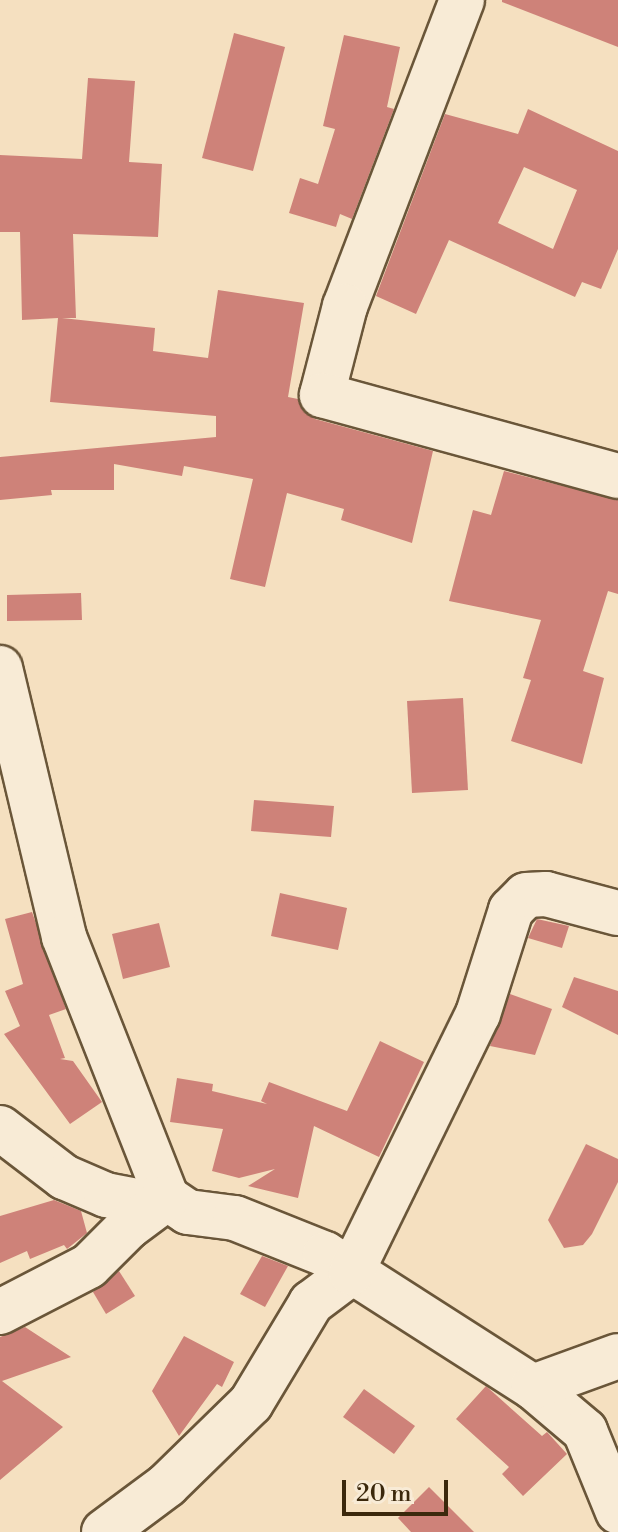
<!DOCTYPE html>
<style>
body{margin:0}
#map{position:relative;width:618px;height:1532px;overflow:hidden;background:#f5e0c0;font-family:"Libre Bodoni",serif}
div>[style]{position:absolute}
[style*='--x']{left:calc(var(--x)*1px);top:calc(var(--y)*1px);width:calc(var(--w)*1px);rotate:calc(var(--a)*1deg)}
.building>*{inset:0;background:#ce8279}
.roads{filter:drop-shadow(2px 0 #6a5639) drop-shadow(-2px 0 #6a5639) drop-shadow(0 2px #6a5639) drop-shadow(0 -2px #6a5639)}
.minor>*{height:44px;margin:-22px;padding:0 22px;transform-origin:22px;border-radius:22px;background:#f8ebd6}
span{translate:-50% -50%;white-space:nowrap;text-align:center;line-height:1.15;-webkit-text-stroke:6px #f8ebd6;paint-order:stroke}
.scale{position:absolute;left:342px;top:1480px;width:106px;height:36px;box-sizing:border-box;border:4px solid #3b280c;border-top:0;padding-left:10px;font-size:24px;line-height:28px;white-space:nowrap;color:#3b280c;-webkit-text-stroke:6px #f8ebd6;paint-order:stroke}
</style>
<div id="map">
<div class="building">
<div style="clip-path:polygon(502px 0,618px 0,618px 47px,502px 2px)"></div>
<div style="clip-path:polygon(234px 33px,285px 47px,253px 171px,202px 158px)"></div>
<div style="clip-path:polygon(344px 35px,400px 47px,387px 107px,394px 109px,352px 219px,340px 214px,336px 227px,289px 213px,300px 178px,318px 184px,335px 129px,323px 126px)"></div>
<div style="clip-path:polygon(88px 78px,135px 81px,129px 162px,162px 164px,158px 237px,73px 234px,76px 318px,62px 318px,155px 328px,153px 351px,208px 358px,218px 290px,304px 303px,288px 397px,298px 399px,304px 412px,315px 419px,433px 451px,412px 543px,341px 520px,344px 509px,287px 493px,265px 587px,230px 579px,253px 479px,184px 466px,182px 476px,114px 464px,114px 490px,51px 490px,52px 495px,0 500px,0 457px,216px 437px,216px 416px,50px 402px,58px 318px,22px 320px,20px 232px,0 232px,0 155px,82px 159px)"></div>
<div style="clip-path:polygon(evenodd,528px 109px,618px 151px,618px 249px,601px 289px,582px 282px,575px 297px,449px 240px,416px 314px,376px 296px,445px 114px,518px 134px,528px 109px,524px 167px,577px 190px,553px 249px,498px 223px,524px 167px)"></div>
<div style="clip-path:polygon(504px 471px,618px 500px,618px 594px,608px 591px,583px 671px,604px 678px,582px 764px,511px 741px,531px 680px,523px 678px,541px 620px,449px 601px,473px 510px,491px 515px)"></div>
<div style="clip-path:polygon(81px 593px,82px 620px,7px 621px,7px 595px)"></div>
<div style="clip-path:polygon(463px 698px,468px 790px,412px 793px,407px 701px)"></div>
<div style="clip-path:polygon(254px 800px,334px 806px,331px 837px,251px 831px)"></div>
<div style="clip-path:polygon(280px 893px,347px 908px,338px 950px,271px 936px)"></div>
<div style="clip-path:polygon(32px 912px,66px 1009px,49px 1015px,65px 1058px,60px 1059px,73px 1061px,102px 1102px,70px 1124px,4px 1034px,20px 1026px,5px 991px,23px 984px,5px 919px)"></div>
<div style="clip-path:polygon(537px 919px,569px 926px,562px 948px,528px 938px)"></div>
<div style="clip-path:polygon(159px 923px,170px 967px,123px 979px,112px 934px)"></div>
<div style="clip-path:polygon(574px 977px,618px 991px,618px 1035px,562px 1007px)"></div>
<div style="clip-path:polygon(510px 994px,552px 1009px,535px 1055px,490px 1046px)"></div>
<div style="clip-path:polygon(380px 1041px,424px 1062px,379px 1157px,314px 1126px,298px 1198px,248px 1186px,275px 1169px,239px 1178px,212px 1171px,223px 1129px,170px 1122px,177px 1078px,213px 1084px,212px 1091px,267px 1104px,261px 1101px,269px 1082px,347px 1111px)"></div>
<div style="clip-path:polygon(586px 1144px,618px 1159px,618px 1182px,592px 1234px,583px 1245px,564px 1248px,548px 1220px)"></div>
<div style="clip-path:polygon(54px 1200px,81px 1211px,87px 1233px,67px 1249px,64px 1245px,30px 1259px,27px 1251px,0 1263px,0 1216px)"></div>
<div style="clip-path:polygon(262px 1256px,288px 1266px,265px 1307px,240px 1294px)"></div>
<div style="clip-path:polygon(119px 1271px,135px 1296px,106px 1314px,93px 1292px)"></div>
<div style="clip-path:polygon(25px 1327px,71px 1357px,2px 1381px,63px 1427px,0 1480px,0 1337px)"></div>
<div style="clip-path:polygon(184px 1336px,234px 1362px,222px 1387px,217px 1384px,179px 1436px,152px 1391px)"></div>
<div style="clip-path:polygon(486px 1386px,542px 1436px,547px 1432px,567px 1454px,523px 1496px,502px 1474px,509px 1467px,456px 1419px)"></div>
<div style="clip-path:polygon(364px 1389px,415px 1426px,394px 1454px,343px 1417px)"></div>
<div style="clip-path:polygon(429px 1487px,474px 1532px,411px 1532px,398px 1518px)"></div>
</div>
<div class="roads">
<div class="minor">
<div style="--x:462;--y:0;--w:328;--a:110.9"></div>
<div style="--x:345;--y:306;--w:92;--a:104.5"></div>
<div style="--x:322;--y:395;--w:307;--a:15.3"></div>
<div style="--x:0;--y:668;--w:277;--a:76.6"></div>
<div style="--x:64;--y:937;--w:281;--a:68.5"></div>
<div style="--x:167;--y:1198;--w:25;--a:34"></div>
<div style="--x:188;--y:1212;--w:47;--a:7.3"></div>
<div style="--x:235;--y:1218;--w:97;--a:21.8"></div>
<div style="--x:325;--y:1254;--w:247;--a:32.6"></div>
<div style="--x:533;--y:1387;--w:68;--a:40.2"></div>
<div style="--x:585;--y:1431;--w:87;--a:67.8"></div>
<div style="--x:0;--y:1128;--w:81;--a:37.4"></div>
<div style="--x:64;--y:1177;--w:46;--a:23.2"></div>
<div style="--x:106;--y:1195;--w:36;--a:11"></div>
<div style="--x:141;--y:1202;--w:26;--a:-9"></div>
<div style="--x:0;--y:1312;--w:100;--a:-27.3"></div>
<div style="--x:89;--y:1266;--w:55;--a:-45"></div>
<div style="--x:128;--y:1227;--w:49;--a:-36.6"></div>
<div style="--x:533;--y:1387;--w:90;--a:-20"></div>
<div style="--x:104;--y:1532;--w:79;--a:-36.7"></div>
<div style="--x:167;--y:1485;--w:117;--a:-44.3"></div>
<div style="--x:251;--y:1403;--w:117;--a:-59"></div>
<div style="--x:311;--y:1303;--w:50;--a:-36.9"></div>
<div style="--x:351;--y:1273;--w:288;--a:-63.9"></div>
<div style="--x:478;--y:1014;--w:109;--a:-72.4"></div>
<div style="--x:511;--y:910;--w:21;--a:-45"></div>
<div style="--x:526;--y:895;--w:20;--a:-3"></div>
<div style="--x:546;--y:894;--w:74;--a:14.8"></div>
</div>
</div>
<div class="scale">20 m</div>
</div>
